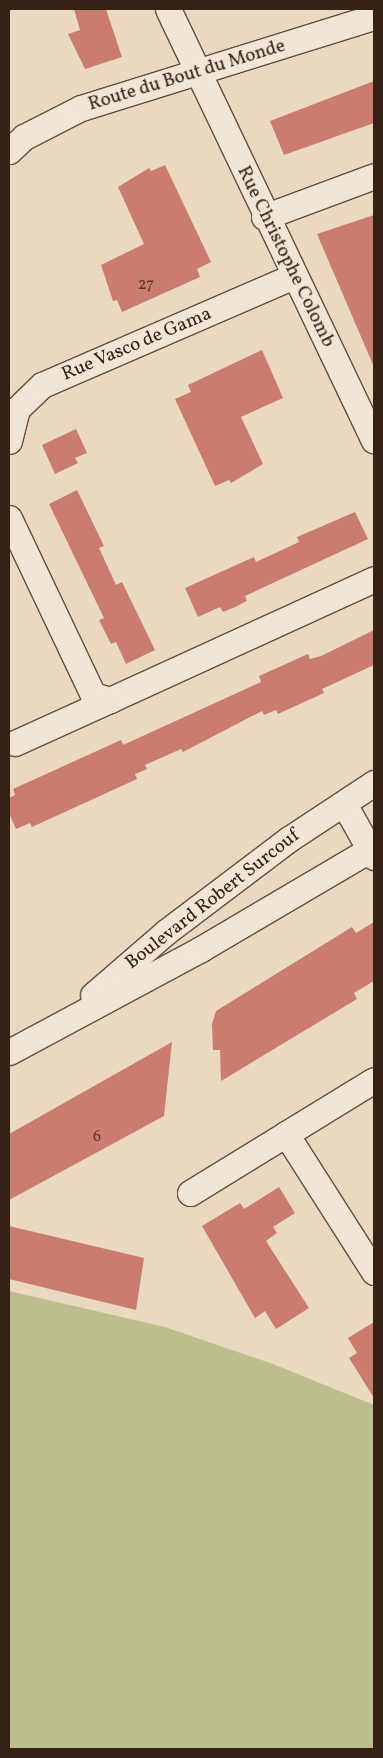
<!DOCTYPE html>
<style>
body{margin:0}
#map{position:relative;width:383px;height:1758px;overflow:hidden;background:#ead9c0;font-family:Vollkorn,serif}
div>[style]{position:absolute}
[style*='--x']{left:calc(var(--x)*1px);top:calc(var(--y)*1px);width:calc(var(--w)*1px);rotate:calc(var(--a)*1deg)}
.green>*{inset:0;background:#bdbe8e}
.building>*{inset:0;background:#ca7d6f}
.roads{filter:drop-shadow(1px 0 #644e40) drop-shadow(-1px 0 #644e40) drop-shadow(0 1px #644e40) drop-shadow(0 -1px #644e40)}
.minor>*{height:25px;margin:-12.5px;padding:0 12.5px;transform-origin:12.5px;border-radius:12.5px;background:#f1e6d6}
span{translate:-50% -50%;white-space:nowrap;text-align:center;line-height:1.15;-webkit-text-stroke:4px #f1e6d6;paint-order:stroke}
.number-label{font-size:16px;color:#5c372c}
.number-label span{-webkit-text-stroke-width:0}
.street-label{font-size:19px;color:#372016}
.frame{position:absolute;inset:0;border:10px solid #372016;pointer-events:none}
</style>
<div id="map">
<div class="green">
<div style="clip-path:polygon(9px 1291px,165px 1327px,273px 1364px,374px 1405px,374px 1749px,9px 1749px)"></div>
</div>
<div class="building">
<div style="clip-path:polygon(74px 9px,106px 9px,122px 57px,85px 69px,68px 34px,80px 30px)"></div>
<div style="clip-path:polygon(374px 81px,374px 123px,284px 155px,270px 121px)"></div>
<div style="clip-path:polygon(165px 165px,211px 262px,197px 269px,200px 277px,122px 312px,117px 300px,113px 301px,101px 265px,144px 244px,118px 187px,149px 168px,151px 171px)"></div>
<div style="clip-path:polygon(374px 215px,374px 367px,317px 234px)"></div>
<div style="clip-path:polygon(262px 350px,283px 398px,241px 417px,263px 464px,231px 483px,229px 480px,215px 486px,175px 399px,191px 392px,188px 385px)"></div>
<div style="clip-path:polygon(76px 429px,87px 453px,75px 458px,78px 463px,55px 474px,42px 445px)"></div>
<div style="clip-path:polygon(77px 490px,104px 546px,99px 548px,116px 585px,122px 582px,155px 650px,126px 664px,116px 642px,111px 644px,99px 620px,104px 618px,49px 504px)"></div>
<div style="clip-path:polygon(355px 512px,368px 539px,245px 596px,247px 601px,235px 607px,223px 612px,220px 607px,198px 617px,185px 588px,254px 557px,256px 562px,299px 542px,297px 537px)"></div>
<div style="clip-path:polygon(374px 630px,374px 665px,322px 689px,324px 693px,278px 714px,276px 710px,264px 715px,262px 711px,183px 752px,181px 749px,145px 765px,147px 769px,135px 774px,137px 779px,32px 827px,30px 823px,16px 829px,9px 813px,9px 798px,15px 795px,13px 789px,121px 740px,123px 745px,158px 729px,261px 682px,259px 676px,308px 654px,310px 659px,321px 656px)"></div>
<div style="clip-path:polygon(374px 922px,374px 981px,354px 993px,357px 999px,221px 1081px,220px 1050px,213px 1050px,212px 1024px,216px 1011px,352px 927px,356px 933px)"></div>
<div style="clip-path:polygon(172px 1042px,164px 1116px,9px 1200px,9px 1134px)"></div>
<div style="clip-path:polygon(279px 1187px,295px 1213px,273px 1227px,277px 1233px,266px 1241px,309px 1308px,276px 1329px,265px 1311px,255px 1318px,202px 1226px,240px 1203px,244px 1209px)"></div>
<div style="clip-path:polygon(9px 1226px,144px 1258px,136px 1310px,9px 1279px)"></div>
<div style="clip-path:polygon(374px 1322px,374px 1398px,349px 1358px,357px 1353px,348px 1338px)"></div>
</div>
<div class="roads">
<div class="minor">
<div style="--x:168;--y:9;--w:478;--a:64.5"></div>
<div style="--x:9;--y:151;--w:21;--a:-43"></div>
<div style="--x:24;--y:137;--w:64;--a:-27"></div>
<div style="--x:81;--y:108;--w:307;--a:-17.3"></div>
<div style="--x:264;--y:217;--w:117;--a:-20.4"></div>
<div style="--x:9;--y:441;--w:33;--a:-76"></div>
<div style="--x:17;--y:409;--w:35;--a:-44"></div>
<div style="--x:42;--y:385;--w:275;--a:-23.4"></div>
<div style="--x:9;--y:518;--w:196;--a:64.6"></div>
<div style="--x:93;--y:695;--w:18;--a:16"></div>
<div style="--x:110;--y:700;--w:290;--a:-24.6"></div>
<div style="--x:15;--y:743;--w:104;--a:-24.4"></div>
<div style="--x:344;--y:804;--w:61;--a:60.5"></div>
<div style="--x:93;--y:995;--w:96;--a:-40.8"></div>
<div style="--x:166;--y:932;--w:154;--a:-37.1"></div>
<div style="--x:289;--y:839;--w:102;--a:-33.4"></div>
<div style="--x:9;--y:1052;--w:218;--a:-28.2"></div>
<div style="--x:201;--y:949;--w:201;--a:-30.5"></div>
<div style="--x:190;--y:1193;--w:113;--a:-31.6"></div>
<div style="--x:374;--y:1272;--w:164;--a:-122.5"></div>
<div style="--x:286;--y:1134;--w:103;--a:-31.5"></div>
</div>
</div>
<div class="number-label">
<span style="left:146px;top:285px">27</span>
<span style="left:97px;top:1137px">6</span>
</div>
<div class="street-label">
<span style="left:187px;top:76px;rotate:-17deg">Route du Bout du Monde</span>
<span style="left:285px;top:257px;rotate:64deg">Rue Christophe Colomb</span>
<span style="left:137px;top:345px;rotate:-23deg">Rue Vasco de Gama</span>
<span style="left:213px;top:900px;rotate:-38deg">Boulevard Robert Surcouf</span>
</div>
<div class="frame"></div>
</div>
